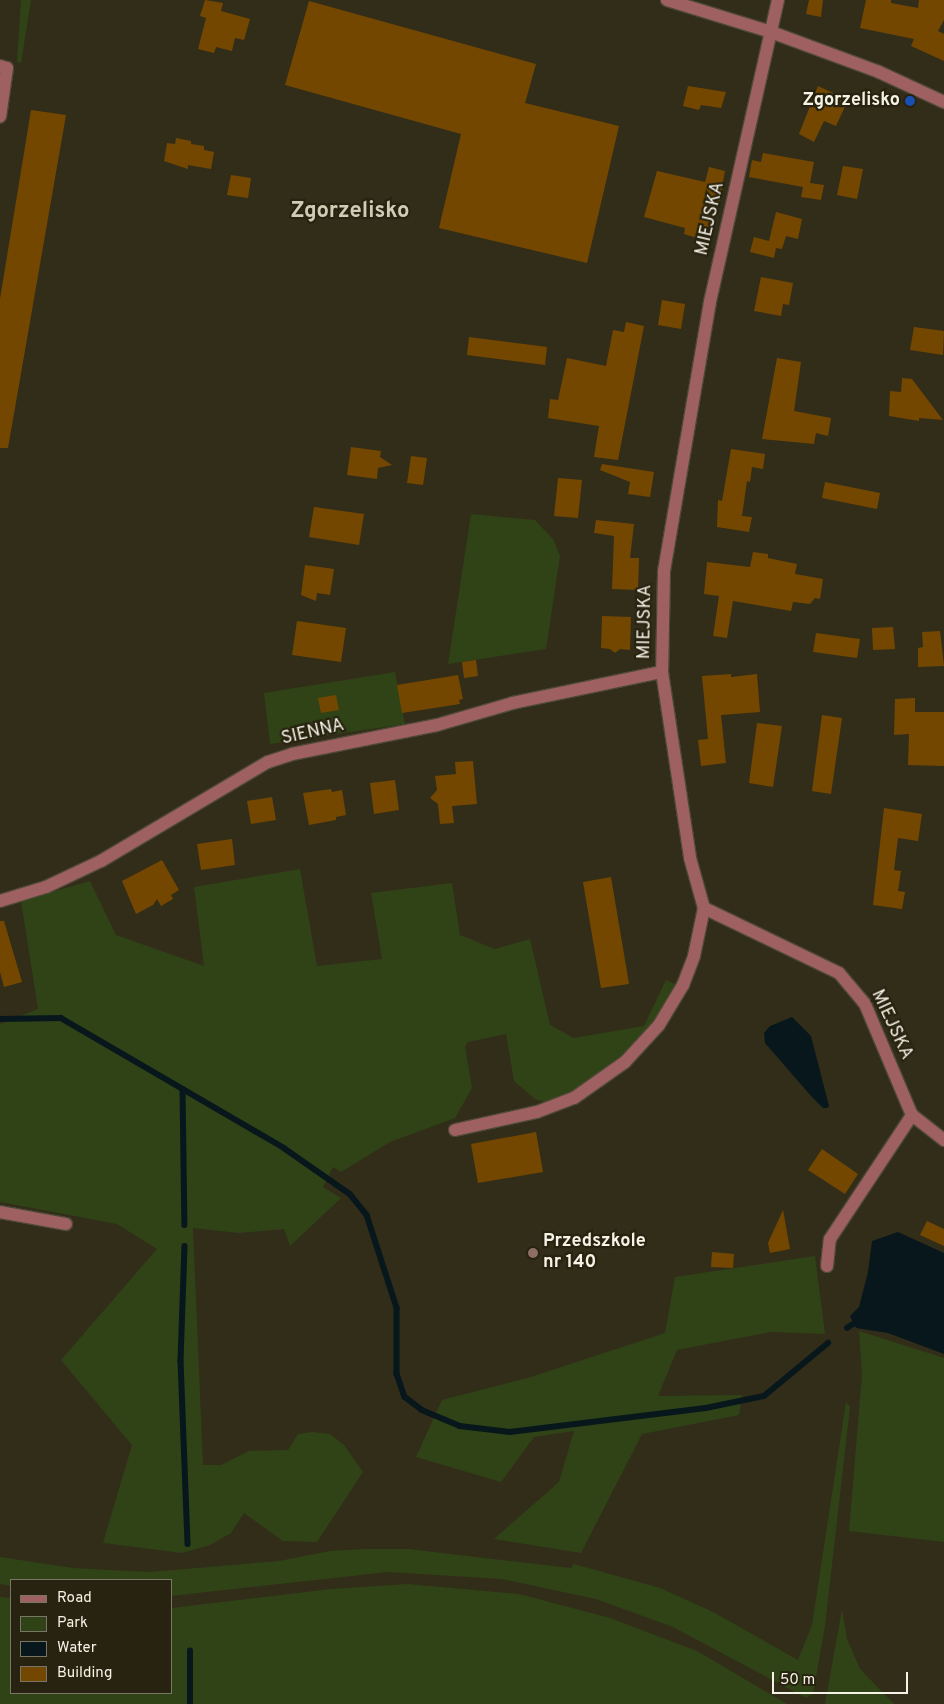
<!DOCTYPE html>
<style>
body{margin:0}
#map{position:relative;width:944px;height:1704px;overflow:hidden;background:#322d19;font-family:Overpass,sans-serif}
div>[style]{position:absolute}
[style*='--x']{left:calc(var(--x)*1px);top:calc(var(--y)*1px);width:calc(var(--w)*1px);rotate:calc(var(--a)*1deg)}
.green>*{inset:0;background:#2f4317}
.water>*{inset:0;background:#07171c}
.stream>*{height:5.5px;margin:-2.75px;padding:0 2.75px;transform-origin:2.75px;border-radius:2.75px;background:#07171c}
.building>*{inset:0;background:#744700}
.roads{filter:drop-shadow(1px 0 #4d4936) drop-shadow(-1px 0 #4d4936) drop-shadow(0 1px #4d4936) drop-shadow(0 -1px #4d4936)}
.minor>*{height:12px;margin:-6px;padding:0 6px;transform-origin:6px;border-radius:6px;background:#9f6061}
.dots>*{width:14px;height:14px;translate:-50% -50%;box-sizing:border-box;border:2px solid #282310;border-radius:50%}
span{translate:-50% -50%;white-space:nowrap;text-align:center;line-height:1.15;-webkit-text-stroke:4.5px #282310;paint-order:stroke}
.poi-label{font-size:18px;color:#f5f2e6;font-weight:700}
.right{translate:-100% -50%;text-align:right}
.left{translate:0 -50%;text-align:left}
.street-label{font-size:18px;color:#f5f2e6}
.district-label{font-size:22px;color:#d1cbb3;font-weight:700}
.legend{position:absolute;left:10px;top:1579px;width:162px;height:115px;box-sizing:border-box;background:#282310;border:1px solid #7a7666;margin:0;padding:6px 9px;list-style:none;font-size:15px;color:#f5f2e6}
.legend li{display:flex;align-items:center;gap:10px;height:25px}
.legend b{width:25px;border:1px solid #7a7666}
.scale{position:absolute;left:772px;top:1672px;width:136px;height:22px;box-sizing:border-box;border:2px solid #f5f2e6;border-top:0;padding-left:6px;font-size:15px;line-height:18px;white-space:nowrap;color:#f5f2e6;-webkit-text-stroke:4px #282310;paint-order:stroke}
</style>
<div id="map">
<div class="green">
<div style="clip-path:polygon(21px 0,31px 0,21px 63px,17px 62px)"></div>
<div style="clip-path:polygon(471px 514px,535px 520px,553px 539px,560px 556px,546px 649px,448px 664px)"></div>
<div style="clip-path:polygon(395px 672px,405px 724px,270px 744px,264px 693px)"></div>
<div style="clip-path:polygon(300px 869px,317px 966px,382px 959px,371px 893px,452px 883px,460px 935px,495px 949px,530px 939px,550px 1025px,574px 1038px,644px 1026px,666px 980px,677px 985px,642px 1039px,573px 1093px,545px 1102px,535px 1099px,514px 1081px,506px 1034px,468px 1042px,465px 1047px,472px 1088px,455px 1118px,390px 1142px,341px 1172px,333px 1167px,323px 1187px,341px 1198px,290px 1246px,284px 1229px,239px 1233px,193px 1228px,203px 1465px,221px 1465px,249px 1451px,288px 1450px,298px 1434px,312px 1432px,330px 1434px,344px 1445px,363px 1472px,317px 1542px,283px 1541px,244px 1513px,231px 1533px,210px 1545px,182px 1553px,103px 1543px,132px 1445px,61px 1360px,157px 1249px,117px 1224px,0 1202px,0 1024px,38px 1009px,21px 901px,90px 881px,116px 935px,204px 966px,194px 887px)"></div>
<div style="clip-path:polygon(815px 1256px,825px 1334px,771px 1332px,677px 1350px,658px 1396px,742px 1395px,739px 1415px,642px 1434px,581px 1553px,494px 1539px,559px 1482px,574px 1431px,534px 1437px,501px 1482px,416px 1457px,442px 1400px,531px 1377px,665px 1333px,675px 1277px)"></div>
<div style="clip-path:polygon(859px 1331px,944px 1358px,944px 1542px,849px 1531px,862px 1374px)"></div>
<div style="clip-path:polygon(846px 1402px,850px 1407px,825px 1626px,813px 1694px,806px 1698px,673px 1627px,596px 1599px,502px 1579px,388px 1572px,171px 1596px,171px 1580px,11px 1580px,11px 1586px,0 1584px,0 1557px,73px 1568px,149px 1572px,279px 1561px,330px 1551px,366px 1549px,408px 1549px,571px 1568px,574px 1564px,660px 1588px,713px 1612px,798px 1660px,812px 1625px)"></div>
<div style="clip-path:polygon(407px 1584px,519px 1594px,610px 1618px,697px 1651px,787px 1704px,0 1704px,0 1597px,11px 1598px,11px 1693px,171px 1693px,171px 1608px,331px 1589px)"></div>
<div style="clip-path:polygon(842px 1609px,847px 1639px,860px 1669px,894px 1704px,825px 1704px)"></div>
</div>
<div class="water">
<div style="clip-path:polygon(792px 1017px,811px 1036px,829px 1106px,827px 1108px,823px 1108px,811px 1096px,765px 1043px,764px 1033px,770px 1026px)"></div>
<div style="clip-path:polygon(898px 1232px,944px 1253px,944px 1354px,888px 1333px,856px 1328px,850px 1316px,859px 1307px,868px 1272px,872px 1241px)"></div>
</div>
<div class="stream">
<div style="--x:0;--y:1019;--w:61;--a:-0.9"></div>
<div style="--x:61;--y:1018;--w:258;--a:30.2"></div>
<div style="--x:284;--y:1148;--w:80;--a:34.9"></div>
<div style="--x:350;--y:1194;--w:27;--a:51"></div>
<div style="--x:367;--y:1215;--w:98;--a:72.1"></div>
<div style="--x:397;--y:1308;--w:66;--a:90"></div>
<div style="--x:397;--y:1374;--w:24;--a:71"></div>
<div style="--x:405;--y:1397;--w:21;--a:37"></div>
<div style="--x:422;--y:1410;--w:41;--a:22.8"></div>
<div style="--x:460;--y:1426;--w:50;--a:6.8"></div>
<div style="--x:510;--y:1432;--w:197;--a:-7"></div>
<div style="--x:706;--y:1408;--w:59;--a:-11.7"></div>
<div style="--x:764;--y:1396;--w:83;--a:-39.6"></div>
<div style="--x:183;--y:1089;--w:136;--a:89.2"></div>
<div style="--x:185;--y:1246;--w:115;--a:92"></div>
<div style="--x:181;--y:1361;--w:183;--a:87.8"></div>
<div style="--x:847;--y:1328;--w:17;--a:-33"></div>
<div style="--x:190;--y:1704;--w:53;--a:-90"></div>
</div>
<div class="building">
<div style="clip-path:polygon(205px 0,223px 3px,221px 11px,250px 19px,244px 40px,235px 38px,232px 51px,216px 47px,214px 53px,198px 49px,206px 18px,200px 16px)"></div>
<div style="clip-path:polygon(809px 0,823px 0,821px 17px,806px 14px)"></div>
<div style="clip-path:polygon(866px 0,891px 0,891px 3px,918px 8px,919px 0,944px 0,944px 20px,938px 31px,944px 34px,944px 61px,911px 46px,914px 39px,860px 28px)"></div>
<div style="clip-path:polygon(309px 1px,536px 64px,525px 103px,619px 126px,587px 263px,439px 228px,461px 134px,285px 85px)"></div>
<div style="clip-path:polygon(688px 86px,726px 92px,721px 108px,701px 105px,699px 110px,683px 106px)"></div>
<div style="clip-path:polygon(818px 86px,848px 100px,836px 126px,824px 121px,814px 142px,799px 134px)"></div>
<div style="clip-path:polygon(31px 110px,66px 115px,8px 448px,0 448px,0 299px)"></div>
<div style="clip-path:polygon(176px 138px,191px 141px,191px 144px,204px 146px,204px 150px,214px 152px,211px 169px,188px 165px,188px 169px,164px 161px,167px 143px,175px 144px)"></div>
<div style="clip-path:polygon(763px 153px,814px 162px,810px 183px,824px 185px,821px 200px,801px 197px,803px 187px,749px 177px,752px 160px,761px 162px)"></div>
<div style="clip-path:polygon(843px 166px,863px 169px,857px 199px,837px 195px)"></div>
<div style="clip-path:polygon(709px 167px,725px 171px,718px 209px,715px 208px,708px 234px,699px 232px,697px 238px,684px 234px,685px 228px,644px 217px,657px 171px,705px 182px)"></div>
<div style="clip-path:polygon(231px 175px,251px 178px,248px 198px,227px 195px)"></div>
<div style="clip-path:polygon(776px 212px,802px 219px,798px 239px,786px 236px,782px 249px,776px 248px,774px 258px,750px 252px,754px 237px,769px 241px)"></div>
<div style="clip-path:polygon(761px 277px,793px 283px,789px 305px,783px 304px,781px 316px,754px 311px)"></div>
<div style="clip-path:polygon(662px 300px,685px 304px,681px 329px,658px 325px)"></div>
<div style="clip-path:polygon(626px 322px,644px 326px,618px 460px,594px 457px,599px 426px,548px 418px,550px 399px,558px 400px,567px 358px,606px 366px,613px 330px,624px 332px)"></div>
<div style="clip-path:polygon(914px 327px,944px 331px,943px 355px,910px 350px)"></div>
<div style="clip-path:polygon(469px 337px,547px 347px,545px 365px,467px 355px)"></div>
<div style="clip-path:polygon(777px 358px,801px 362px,794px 411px,831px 418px,828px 436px,816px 433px,814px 444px,762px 439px)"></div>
<div style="clip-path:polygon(902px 378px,912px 379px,943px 420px,919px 418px,919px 421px,889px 416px,890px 391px,901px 392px)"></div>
<div style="clip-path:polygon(351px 447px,381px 451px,380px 457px,392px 465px,378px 468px,377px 479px,347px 475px)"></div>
<div style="clip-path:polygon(731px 449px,765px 454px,763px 469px,752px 467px,750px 482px,747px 481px,742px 516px,752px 517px,749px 532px,717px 527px,718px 500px,722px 501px)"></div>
<div style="clip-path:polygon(411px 456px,427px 458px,423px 485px,407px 483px)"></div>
<div style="clip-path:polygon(602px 464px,654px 472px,650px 497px,628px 494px,630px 482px,600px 470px)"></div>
<div style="clip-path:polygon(558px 478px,582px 480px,578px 518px,554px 516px)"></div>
<div style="clip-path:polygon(825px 482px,880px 493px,877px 509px,822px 498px)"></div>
<div style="clip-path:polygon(314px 507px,364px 514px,359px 545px,309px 537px)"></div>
<div style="clip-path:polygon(596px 520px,634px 524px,630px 558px,639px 558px,638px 590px,612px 589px,614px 536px,594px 533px)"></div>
<div style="clip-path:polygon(753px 552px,768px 554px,768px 558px,797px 564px,795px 574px,823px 579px,820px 599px,815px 598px,810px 604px,793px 602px,791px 611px,733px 601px,727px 638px,713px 636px,719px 596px,704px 594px,707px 562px,750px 567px)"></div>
<div style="clip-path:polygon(305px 565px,334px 569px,330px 595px,317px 593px,316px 601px,301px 595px)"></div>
<div style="clip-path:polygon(602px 616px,631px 617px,630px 650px,620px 649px,615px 653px,610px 649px,601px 648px)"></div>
<div style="clip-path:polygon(297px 621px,346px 628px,341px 662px,292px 655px)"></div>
<div style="clip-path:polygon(893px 627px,895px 649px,873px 650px,872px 628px)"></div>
<div style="clip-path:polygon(940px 631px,944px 666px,918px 667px,918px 648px,923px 647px,922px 632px)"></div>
<div style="clip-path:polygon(816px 633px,860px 639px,857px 658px,813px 652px)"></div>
<div style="clip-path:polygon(476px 660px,478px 676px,464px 678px,462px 662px)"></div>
<div style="clip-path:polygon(731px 674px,731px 677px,757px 674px,760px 712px,721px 715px,726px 763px,701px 766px,698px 740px,708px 739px,702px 676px)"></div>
<div style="clip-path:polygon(458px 675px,463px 699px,459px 700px,460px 704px,402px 713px,397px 685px)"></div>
<div style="clip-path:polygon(336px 695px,339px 710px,321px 713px,318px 698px)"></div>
<div style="clip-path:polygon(915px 698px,915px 712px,944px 712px,944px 766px,908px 765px,909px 734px,894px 735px,895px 699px)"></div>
<div style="clip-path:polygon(822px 715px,842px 718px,831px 794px,812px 791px)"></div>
<div style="clip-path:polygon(757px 723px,782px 726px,773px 787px,749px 783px)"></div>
<div style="clip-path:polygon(473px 761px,477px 804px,452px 806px,454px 823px,440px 824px,438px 804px,430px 798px,437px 790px,435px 776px,456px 774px,455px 762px)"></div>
<div style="clip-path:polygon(395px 780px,399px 810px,374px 814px,370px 783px)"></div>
<div style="clip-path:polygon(331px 789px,332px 792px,342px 790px,346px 815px,336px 817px,336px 820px,309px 825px,303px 793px)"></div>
<div style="clip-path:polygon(272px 797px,276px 820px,251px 824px,247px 801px)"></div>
<div style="clip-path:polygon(884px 808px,922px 814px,918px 841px,898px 838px,894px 870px,901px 871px,898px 891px,905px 892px,902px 909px,873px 905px)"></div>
<div style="clip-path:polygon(232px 839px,235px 865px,201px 870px,197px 844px)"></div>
<div style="clip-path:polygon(162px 860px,179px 890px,171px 895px,173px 899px,161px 906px,157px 899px,153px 905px,136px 914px,122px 881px)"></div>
<div style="clip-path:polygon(611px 877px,629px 984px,601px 988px,583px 882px)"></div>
<div style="clip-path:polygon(0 921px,4px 921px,22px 982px,4px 987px,0 972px)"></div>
<div style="clip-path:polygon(536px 1132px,543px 1172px,478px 1183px,471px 1144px)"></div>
<div style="clip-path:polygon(822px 1149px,858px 1174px,845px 1194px,808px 1170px)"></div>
<div style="clip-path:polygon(783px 1210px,790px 1249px,770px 1253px,768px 1243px)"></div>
<div style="clip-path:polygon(927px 1221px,944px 1229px,944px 1246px,920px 1235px)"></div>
<div style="clip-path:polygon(712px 1252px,734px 1254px,733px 1268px,711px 1267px)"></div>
</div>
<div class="roads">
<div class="minor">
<div style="--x:667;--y:0;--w:109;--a:17.1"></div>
<div style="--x:771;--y:32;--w:115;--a:20.3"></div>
<div style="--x:879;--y:72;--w:72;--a:24.8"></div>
<div style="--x:778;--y:0;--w:310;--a:102.7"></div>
<div style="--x:710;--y:302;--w:274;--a:99.7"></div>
<div style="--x:664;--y:572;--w:100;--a:91.1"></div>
<div style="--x:662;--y:672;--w:188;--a:81.4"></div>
<div style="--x:690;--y:858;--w:52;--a:74.4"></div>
<div style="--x:704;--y:908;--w:150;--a:25.7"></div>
<div style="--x:839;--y:973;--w:40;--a:50"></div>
<div style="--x:865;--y:1004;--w:121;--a:67.1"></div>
<div style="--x:912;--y:1115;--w:41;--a:38"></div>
<div style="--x:0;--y:66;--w:7;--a:16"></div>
<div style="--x:7;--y:68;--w:49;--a:98.1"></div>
<div style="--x:0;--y:901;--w:48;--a:-16.9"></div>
<div style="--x:46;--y:887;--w:61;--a:-25.3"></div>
<div style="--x:101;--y:861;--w:194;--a:-30.7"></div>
<div style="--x:268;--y:762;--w:25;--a:-18"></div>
<div style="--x:292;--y:754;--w:148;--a:-11.3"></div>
<div style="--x:437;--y:725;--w:79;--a:-16.1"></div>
<div style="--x:513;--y:703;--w:152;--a:-11.8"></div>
<div style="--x:455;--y:1130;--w:84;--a:-12.4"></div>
<div style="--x:537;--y:1112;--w:40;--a:-21"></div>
<div style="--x:574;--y:1098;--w:62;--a:-35.2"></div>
<div style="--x:625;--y:1062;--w:50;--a:-47.4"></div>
<div style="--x:659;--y:1025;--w:47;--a:-59"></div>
<div style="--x:683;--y:985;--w:31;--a:-69"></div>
<div style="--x:694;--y:956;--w:49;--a:-78.2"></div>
<div style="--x:0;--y:1212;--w:67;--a:10.3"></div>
<div style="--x:827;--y:1266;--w:27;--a:-84"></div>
<div style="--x:830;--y:1239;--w:149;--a:-56.5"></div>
</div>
</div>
<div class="dots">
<div style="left:910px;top:101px;background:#1a4fb4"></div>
<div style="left:533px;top:1253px;background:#8d6e63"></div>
</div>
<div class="poi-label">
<span class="right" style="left:900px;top:101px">Zgorzelisko</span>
<span class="left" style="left:543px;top:1253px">Przedszkole<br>nr 140</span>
</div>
<div class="street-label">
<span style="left:711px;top:219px;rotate:-77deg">MIEJSKA</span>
<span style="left:646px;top:622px;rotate:-89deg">MIEJSKA</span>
<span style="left:313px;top:733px;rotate:-13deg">SIENNA</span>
<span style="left:891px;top:1025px;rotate:65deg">MIEJSKA</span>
</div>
<div class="district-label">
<span style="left:350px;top:212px">Zgorzelisko</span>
</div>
<ul class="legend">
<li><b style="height:6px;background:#9f6061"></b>Road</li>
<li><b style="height:14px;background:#2f4317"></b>Park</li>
<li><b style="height:14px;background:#07171c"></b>Water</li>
<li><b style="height:14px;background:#744700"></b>Building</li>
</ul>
<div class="scale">50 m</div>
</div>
